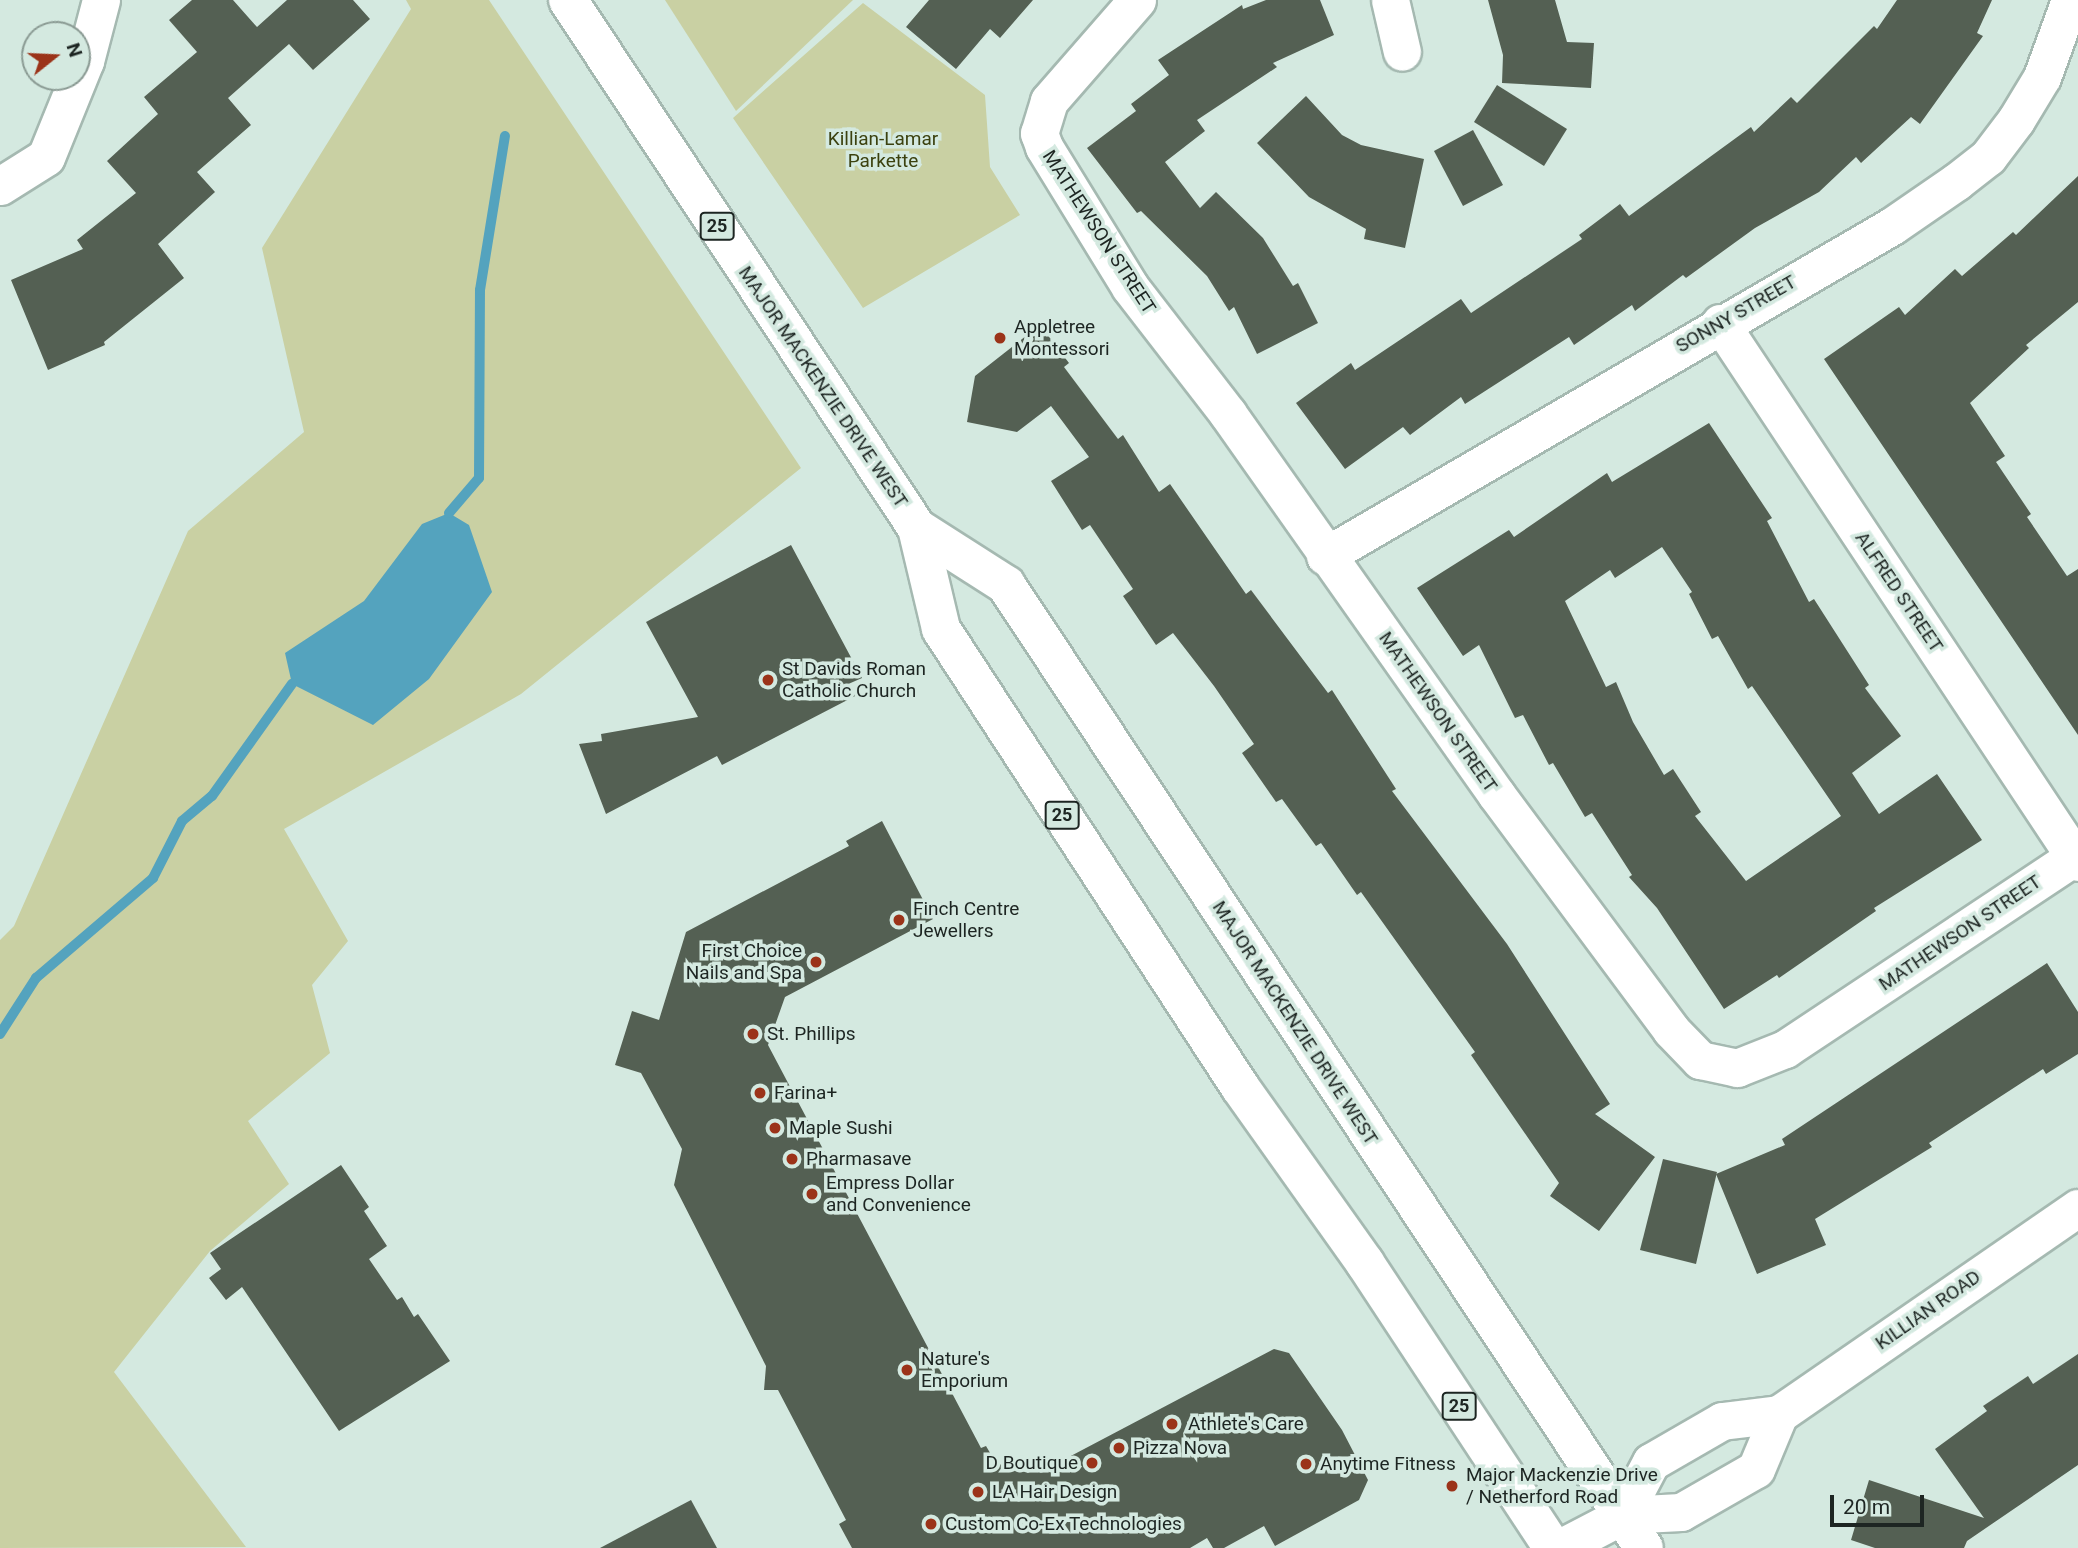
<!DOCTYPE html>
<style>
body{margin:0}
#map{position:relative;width:2078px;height:1548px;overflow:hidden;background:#d4e9e0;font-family:Roboto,sans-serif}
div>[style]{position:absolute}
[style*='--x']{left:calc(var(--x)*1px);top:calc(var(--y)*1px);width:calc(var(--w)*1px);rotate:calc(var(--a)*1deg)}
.green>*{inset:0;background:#c9d0a3}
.water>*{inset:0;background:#54a3be}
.stream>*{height:10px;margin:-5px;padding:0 5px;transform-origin:5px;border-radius:5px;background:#54a3be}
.building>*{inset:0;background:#546053}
.roads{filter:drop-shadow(2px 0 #a5b9b1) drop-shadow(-2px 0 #a5b9b1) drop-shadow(0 2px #a5b9b1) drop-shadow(0 -2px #a5b9b1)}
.minor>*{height:37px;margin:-18.5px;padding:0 18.5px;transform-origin:18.5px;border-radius:18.5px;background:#fff}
.primary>*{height:38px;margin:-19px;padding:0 19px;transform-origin:19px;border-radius:19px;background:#fff}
.dots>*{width:19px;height:19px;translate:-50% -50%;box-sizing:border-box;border:4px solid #d4e9e0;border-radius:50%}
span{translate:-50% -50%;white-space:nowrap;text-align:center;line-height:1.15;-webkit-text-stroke:7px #d4e9e0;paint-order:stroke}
.shield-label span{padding:2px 5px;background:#d4e9e0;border:2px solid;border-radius:5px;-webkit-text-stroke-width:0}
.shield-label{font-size:18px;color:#1d2522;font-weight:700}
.park-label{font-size:19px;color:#3b410f}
.street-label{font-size:19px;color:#1d2522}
.poi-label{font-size:19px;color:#1d2522}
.left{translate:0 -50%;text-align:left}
.right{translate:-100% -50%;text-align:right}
.north{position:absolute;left:21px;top:21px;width:70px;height:70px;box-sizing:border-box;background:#d4e9e0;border:2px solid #8b9b94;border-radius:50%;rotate:72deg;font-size:19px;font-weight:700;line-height:28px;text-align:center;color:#1d2522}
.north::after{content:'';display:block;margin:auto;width:24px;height:32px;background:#9b3319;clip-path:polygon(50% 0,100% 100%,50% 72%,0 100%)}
.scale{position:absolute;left:1830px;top:1495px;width:94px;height:32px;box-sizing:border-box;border:4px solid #1d2522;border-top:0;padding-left:9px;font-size:21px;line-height:24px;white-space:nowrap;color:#1d2522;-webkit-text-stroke:5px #d4e9e0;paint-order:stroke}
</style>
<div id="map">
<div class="green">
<div style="clip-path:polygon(406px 0,489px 0,801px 468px,521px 694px,284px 829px,348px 941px,312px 985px,330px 1053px,248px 1121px,289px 1184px,210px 1251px,114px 1372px,246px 1547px,0 1548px,0 940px,14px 926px,188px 531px,304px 432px,262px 248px,411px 9px)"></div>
<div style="clip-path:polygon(665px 0,853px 0,736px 111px)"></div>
<div style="clip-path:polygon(863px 3px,985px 95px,990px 167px,1020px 215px,863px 308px,733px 118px)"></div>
</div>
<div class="water">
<div style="clip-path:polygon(449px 513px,469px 525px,492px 592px,429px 679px,373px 725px,292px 684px,285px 653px,364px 601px,422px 524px)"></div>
</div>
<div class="stream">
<div style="--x:449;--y:513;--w:46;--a:-49.4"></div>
<div style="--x:479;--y:478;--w:188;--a:-89.7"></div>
<div style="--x:480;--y:290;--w:156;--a:-80.8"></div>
<div style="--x:0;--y:1034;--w:67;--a:-57.3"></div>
<div style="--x:36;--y:978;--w:154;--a:-40.5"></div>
<div style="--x:153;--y:878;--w:64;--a:-63"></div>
<div style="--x:182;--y:821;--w:39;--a:-40"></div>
<div style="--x:212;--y:796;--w:138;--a:-54.5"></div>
</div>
<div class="building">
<div style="clip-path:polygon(192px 0,233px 0,257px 27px,287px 0,353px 0,370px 19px,313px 70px,289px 44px,228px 98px,251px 125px,197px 172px,215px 192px,158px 244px,184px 278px,104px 342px,105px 345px,48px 370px,11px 280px,83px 249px,77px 240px,136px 193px,107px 161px,158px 114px,144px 97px,197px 52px,169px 20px)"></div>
<div style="clip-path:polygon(929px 0,1033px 0,1000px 38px,990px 29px,956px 69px,906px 27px)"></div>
<div style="clip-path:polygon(1266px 0,1320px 0,1334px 35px,1273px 63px,1277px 67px,1197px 120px,1205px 131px,1165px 162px,1200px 208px,1216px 192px,1263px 238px,1293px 286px,1298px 283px,1318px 323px,1257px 354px,1234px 307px,1229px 311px,1207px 276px,1141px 211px,1137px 213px,1087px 148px,1136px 111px,1131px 104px,1169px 75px,1158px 60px,1242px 5px,1243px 9px)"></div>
<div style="clip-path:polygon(1488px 0,1555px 0,1567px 42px,1594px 43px,1591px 88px,1502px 83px,1503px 55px)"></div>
<div style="clip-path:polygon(1897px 0,1992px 0,1977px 33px,1983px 36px,1920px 124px,1911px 117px,1861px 163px,1856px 157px,1819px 192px,1755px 228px,1686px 278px,1683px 275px,1635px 311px,1632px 305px,1574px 345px,1569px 337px,1465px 404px,1461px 397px,1410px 435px,1403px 427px,1345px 469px,1296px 403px,1351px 363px,1355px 370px,1461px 299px,1471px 313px,1582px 239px,1579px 235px,1620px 204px,1629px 216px,1751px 127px,1754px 132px,1791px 97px,1797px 103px,1874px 26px,1877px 29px)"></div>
<div style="clip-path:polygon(1497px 85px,1567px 129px,1544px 166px,1474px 122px)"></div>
<div style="clip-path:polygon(1306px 96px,1342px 135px,1361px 145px,1424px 159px,1405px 248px,1364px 239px,1366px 229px,1309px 197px,1257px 143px)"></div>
<div style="clip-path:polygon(1473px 130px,1503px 185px,1463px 206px,1434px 151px)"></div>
<div style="clip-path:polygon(2078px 176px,2078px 302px,2026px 345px,2029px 348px,1970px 403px,2005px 456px,1996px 462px,2031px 514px,2027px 517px,2067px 576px,2078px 569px,2078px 735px,1824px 359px,1899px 307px,1905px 315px,1955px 269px,1962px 276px,2013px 232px,2016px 235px)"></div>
<div style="clip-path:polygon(1040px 325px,1069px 363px,1064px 367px,1118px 439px,1123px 435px,1159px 492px,1170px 484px,1246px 594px,1251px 590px,1328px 693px,1332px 690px,1396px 789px,1392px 791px,1507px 944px,1610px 1104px,1595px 1114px,1655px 1157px,1599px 1231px,1550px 1196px,1559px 1183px,1471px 1055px,1475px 1052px,1361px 892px,1357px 895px,1321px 843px,1316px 846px,1282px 799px,1276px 802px,1242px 753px,1254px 744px,1214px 686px,1173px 633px,1156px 645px,1123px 596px,1133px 589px,1090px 525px,1082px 530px,1051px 481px,1089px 457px,1051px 406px,1017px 432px,967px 422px,975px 376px)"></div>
<div style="clip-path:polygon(evenodd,1709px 423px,1772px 518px,1767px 521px,1809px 602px,1814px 599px,1869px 685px,1865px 688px,1901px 736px,1852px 773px,1879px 814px,1937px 774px,1982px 840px,1874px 908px,1876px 911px,1779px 978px,1777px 975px,1724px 1009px,1657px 908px,1629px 877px,1632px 875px,1592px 813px,1585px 817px,1553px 763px,1549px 765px,1523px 715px,1515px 718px,1479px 645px,1463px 656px,1417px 588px,1509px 530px,1514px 537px,1607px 473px,1612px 482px,1709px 423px,1662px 547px,1692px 592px,1689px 594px,1712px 639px,1718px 636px,1748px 689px,1752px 686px,1841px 816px,1746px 881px,1695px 816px,1701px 812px,1673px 769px,1664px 775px,1633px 722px,1616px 682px,1606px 687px,1565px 601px,1610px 570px,1615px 578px,1662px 547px)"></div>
<div style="clip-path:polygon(791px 545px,862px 678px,846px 685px,859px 694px,722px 765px,717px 756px,606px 814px,579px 744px,602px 741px,601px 734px,698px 717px,646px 622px)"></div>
<div style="clip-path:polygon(882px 821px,933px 919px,785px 997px,768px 1045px,981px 1448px,986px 1446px,996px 1463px,1028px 1473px,1046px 1464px,1048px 1468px,1274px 1349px,1289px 1353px,1342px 1430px,1368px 1480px,1359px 1500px,1275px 1546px,1264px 1526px,1224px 1548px,1213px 1548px,1207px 1538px,1190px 1548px,852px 1548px,839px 1524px,846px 1520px,778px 1390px,764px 1390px,766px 1366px,674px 1185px,682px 1149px,641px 1073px,615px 1065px,632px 1011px,659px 1020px,686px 932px,849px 846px,846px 841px)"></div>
<div style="clip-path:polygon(2047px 963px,2078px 1012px,2078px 1054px,2046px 1074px,2043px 1069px,1929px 1143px,1932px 1147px,1815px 1219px,1826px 1245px,1757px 1274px,1716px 1174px,1785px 1145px,1782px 1139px)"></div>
<div style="clip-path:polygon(1663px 1159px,1717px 1172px,1696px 1264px,1640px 1250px)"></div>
<div style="clip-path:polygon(341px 1165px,369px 1207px,364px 1211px,387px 1246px,369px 1259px,397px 1300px,402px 1297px,414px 1317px,418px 1314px,450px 1361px,339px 1431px,242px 1287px,226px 1300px,209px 1278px,221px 1269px,210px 1253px)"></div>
<div style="clip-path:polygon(2078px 1354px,2078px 1465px,1967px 1541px,1964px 1548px,1875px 1548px,1851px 1540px,1869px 1480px,1984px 1518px,1935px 1449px,1987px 1411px,1983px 1406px,2028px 1376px,2033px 1384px)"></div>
<div style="clip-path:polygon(691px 1500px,717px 1548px,600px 1548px)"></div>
</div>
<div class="roads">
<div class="minor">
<div style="--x:1137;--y:0;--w:134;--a:131.1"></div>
<div style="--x:1049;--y:101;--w:34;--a:107"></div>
<div style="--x:1039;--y:133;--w:15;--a:70"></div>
<div style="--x:1044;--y:147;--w:164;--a:58.4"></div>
<div style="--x:1130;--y:287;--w:160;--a:52.3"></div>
<div style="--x:1228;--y:414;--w:465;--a:54.8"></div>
<div style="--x:1496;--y:794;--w:294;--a:53.4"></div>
<div style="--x:1671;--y:1030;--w:42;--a:46"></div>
<div style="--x:1700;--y:1060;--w:38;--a:12"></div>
<div style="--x:1737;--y:1068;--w:52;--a:-21.6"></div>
<div style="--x:1785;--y:1049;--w:347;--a:-33.6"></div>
<div style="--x:1390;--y:0;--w:53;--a:77"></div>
<div style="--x:0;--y:186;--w:54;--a:-32.2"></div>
<div style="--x:46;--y:157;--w:104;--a:-67.9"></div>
<div style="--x:85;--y:61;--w:63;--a:-75.3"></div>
<div style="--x:1720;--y:323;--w:647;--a:56.41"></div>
<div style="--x:1325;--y:556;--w:656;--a:-30.2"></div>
<div style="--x:1892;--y:226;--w:78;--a:-34.5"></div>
<div style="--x:1956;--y:182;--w:41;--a:-38"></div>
<div style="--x:1988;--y:157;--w:46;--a:-52.9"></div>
<div style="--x:2016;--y:120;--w:50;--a:-58.8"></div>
<div style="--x:2042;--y:77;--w:82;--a:-70"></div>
<div style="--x:1623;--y:1515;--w:60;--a:-62.2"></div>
<div style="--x:1651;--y:1462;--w:82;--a:-30"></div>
<div style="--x:1722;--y:1421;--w:57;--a:-7"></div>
<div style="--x:1779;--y:1414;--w:363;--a:-34.6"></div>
<div style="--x:1560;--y:1548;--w:71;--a:-27.6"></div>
<div style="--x:1623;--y:1515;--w:58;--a:-3"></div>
<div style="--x:1681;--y:1512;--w:86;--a:-29.8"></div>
<div style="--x:1756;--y:1469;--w:60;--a:-67.3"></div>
</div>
<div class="primary">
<div style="--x:568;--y:0;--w:633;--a:56.54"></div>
<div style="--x:917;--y:528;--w:104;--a:76.6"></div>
<div style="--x:941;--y:629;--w:547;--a:56.86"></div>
<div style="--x:1240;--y:1087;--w:216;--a:54.6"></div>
<div style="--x:1365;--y:1263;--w:341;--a:56.6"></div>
<div style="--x:917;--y:528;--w:106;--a:32.6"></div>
<div style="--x:1006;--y:585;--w:1155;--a:56.48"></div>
</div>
</div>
<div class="dots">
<div style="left:1000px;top:338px;background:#9b3319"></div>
<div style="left:768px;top:680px;background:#9b3319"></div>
<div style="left:899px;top:920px;background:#9b3319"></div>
<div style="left:816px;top:962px;background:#9b3319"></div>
<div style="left:753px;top:1034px;background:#9b3319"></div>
<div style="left:760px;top:1093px;background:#9b3319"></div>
<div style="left:775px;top:1128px;background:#9b3319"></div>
<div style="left:792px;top:1159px;background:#9b3319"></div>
<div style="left:812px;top:1194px;background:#9b3319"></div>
<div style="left:907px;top:1370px;background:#9b3319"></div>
<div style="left:1172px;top:1424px;background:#9b3319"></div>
<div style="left:1119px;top:1448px;background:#9b3319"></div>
<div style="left:1092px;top:1463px;background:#9b3319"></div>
<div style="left:1306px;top:1464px;background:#9b3319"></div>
<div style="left:1452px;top:1486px;background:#9b3319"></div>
<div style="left:978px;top:1492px;background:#9b3319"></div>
<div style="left:931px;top:1524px;background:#9b3319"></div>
</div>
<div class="shield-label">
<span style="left:717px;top:226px">25</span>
<span style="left:1062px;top:815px">25</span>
<span style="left:1459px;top:1406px">25</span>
</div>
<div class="park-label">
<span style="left:883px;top:150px">Killian-Lamar<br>Parkette</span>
</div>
<div class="street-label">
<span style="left:1099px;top:232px;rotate:57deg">MATHEWSON STREET</span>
<span style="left:1736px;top:314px;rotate:-30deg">SONNY STREET</span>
<span style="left:823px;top:387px;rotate:56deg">MAJOR MACKENZIE DRIVE WEST</span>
<span style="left:1899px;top:592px;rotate:56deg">ALFRED STREET</span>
<span style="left:1438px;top:712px;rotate:55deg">MATHEWSON STREET</span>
<span style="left:1960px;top:933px;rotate:-34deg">MATHEWSON STREET</span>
<span style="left:1295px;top:1023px;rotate:57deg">MAJOR MACKENZIE DRIVE WEST</span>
<span style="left:1928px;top:1310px;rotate:-35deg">KILLIAN ROAD</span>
</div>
<div class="poi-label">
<span class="left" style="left:1014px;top:338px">Appletree<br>Montessori</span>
<span class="left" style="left:782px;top:680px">St Davids Roman<br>Catholic Church</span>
<span class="left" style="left:913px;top:920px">Finch Centre<br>Jewellers</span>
<span class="right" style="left:802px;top:962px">First Choice<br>Nails and Spa</span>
<span class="left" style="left:767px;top:1034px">St. Phillips</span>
<span class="left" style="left:774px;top:1093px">Farina+</span>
<span class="left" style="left:789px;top:1128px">Maple Sushi</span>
<span class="left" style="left:806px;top:1159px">Pharmasave</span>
<span class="left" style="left:826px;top:1194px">Empress Dollar<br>and Convenience</span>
<span class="left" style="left:921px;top:1370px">Nature's<br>Emporium</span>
<span class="left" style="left:1188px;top:1424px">Athlete's Care</span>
<span class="left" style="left:1133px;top:1448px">Pizza Nova</span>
<span class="right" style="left:1078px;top:1463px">D Boutique</span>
<span class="left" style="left:1320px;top:1464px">Anytime Fitness</span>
<span class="left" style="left:1466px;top:1486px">Major Mackenzie Drive<br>/ Netherford Road</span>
<span class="left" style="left:992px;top:1492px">LA Hair Design</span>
<span class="left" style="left:945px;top:1524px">Custom Co-Ex Technologies</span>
</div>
<div class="north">N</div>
<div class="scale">20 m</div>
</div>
